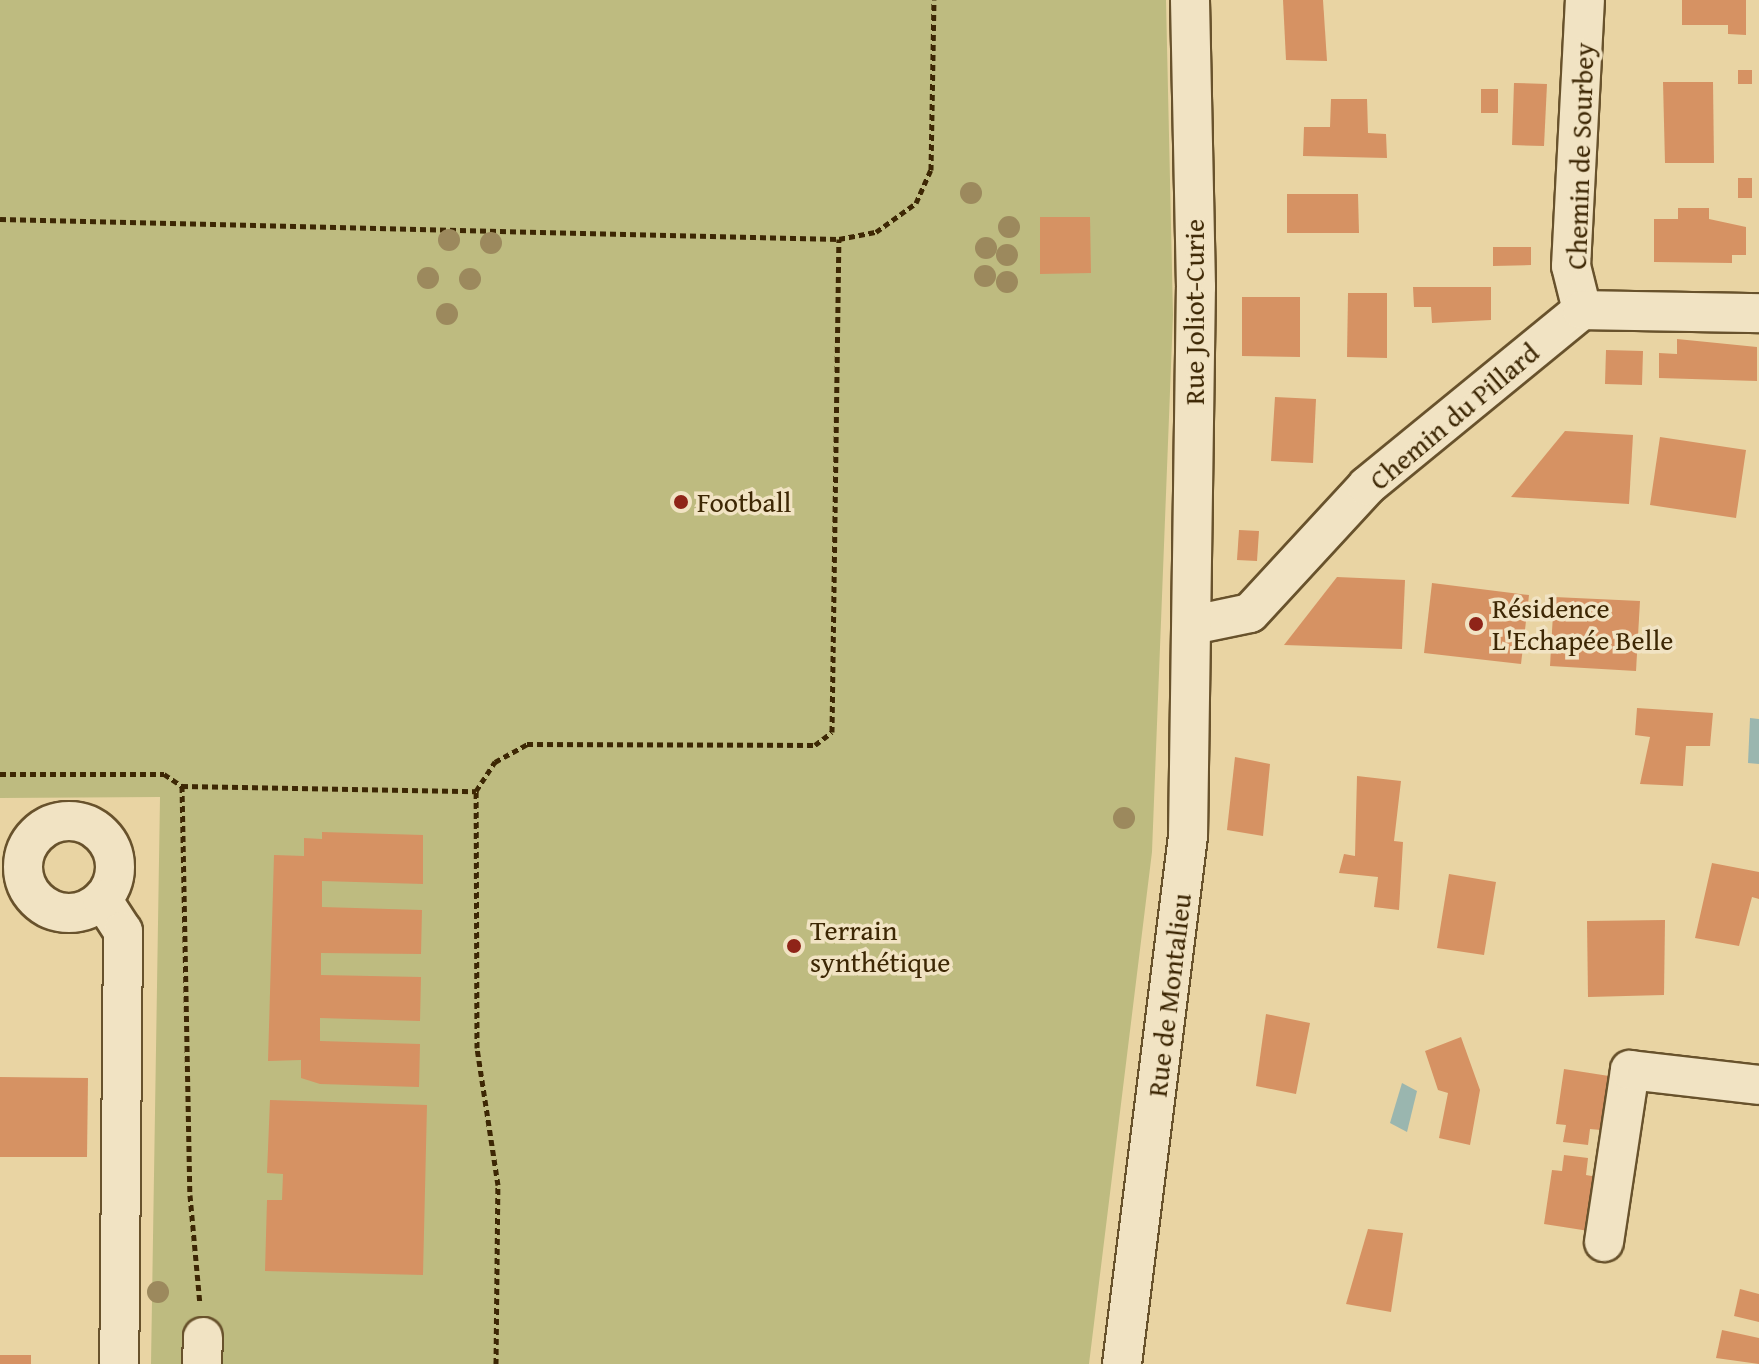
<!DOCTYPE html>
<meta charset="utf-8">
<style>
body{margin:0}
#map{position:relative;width:1759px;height:1364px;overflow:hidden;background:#e9d4a3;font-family:"Gentium Book Plus",serif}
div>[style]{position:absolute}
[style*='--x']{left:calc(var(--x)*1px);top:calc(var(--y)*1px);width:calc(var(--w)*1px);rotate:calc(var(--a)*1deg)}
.green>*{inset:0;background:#bebb80}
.water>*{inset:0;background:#9ab6af}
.building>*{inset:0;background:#d69263}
.path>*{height:5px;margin-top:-2.5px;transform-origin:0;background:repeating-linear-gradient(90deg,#3d2704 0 6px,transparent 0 10px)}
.roads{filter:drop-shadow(2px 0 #68522c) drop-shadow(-2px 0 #68522c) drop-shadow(0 2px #68522c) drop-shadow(0 -2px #68522c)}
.minor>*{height:38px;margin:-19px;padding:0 19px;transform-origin:19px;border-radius:19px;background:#f1e3c3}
.minor>.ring{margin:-19px;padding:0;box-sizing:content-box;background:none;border:38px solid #f1e3c3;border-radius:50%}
.trees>*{width:22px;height:22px;margin:-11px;border-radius:50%;background:#9c895d}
.dots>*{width:22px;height:22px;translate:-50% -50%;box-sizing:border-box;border:4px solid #f1e3c3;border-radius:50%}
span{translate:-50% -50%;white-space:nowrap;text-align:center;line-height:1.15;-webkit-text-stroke:7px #f1e3c3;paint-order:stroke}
.street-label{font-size:28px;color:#3d2704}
.poi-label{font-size:28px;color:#3d2704}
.left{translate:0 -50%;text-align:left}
</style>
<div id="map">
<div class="green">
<div style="clip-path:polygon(0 0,1166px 0,1173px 315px,1152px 852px,1089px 1364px,151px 1364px,160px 797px,0 798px)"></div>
</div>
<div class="water">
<div style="clip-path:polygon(1750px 718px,1759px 719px,1759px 764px,1748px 763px)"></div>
<div style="clip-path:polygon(1402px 1083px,1417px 1091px,1407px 1132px,1390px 1123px)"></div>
</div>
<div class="building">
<div style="clip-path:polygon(1283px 0,1323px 0,1327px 61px,1286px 60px)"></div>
<div style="clip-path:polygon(1682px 0,1746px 0,1746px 35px,1728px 34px,1728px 25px,1682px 25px)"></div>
<div style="clip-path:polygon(1738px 70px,1752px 70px,1752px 84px,1738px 84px)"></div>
<div style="clip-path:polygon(1663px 82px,1713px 82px,1714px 163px,1665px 163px)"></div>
<div style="clip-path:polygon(1514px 83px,1547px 84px,1544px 146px,1512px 145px)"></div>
<div style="clip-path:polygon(1481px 89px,1498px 89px,1498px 113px,1481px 113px)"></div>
<div style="clip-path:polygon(1331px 99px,1367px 99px,1368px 133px,1386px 134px,1387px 158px,1303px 156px,1304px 127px,1330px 127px)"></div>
<div style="clip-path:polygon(1738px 178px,1752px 178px,1752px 198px,1738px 198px)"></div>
<div style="clip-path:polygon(1287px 194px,1358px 194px,1359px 233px,1287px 233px)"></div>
<div style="clip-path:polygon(1678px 208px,1709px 208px,1709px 219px,1746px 227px,1746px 255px,1732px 255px,1732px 263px,1654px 262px,1654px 219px,1678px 219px)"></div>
<div style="clip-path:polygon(1040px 217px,1090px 217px,1091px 273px,1040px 274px)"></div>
<div style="clip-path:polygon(1493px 247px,1531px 247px,1531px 265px,1493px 266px)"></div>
<div style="clip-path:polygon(1413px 287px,1491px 287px,1491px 320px,1432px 323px,1431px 307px,1414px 307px)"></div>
<div style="clip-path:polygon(1348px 293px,1387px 293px,1387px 358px,1347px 357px)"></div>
<div style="clip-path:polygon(1242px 297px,1300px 297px,1300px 357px,1242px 356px)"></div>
<div style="clip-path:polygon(1677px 339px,1757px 347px,1757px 381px,1659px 378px,1659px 353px,1677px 354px)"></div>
<div style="clip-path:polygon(1606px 350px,1643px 351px,1642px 385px,1605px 384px)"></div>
<div style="clip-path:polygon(1275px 397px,1316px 399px,1313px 463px,1271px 461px)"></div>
<div style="clip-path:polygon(1565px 431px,1633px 435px,1629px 504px,1511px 497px)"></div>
<div style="clip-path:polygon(1660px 437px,1746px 450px,1736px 518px,1650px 505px)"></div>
<div style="clip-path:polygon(1239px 530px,1259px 531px,1257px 561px,1237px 560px)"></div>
<div style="clip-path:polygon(1337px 577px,1405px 580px,1402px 649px,1284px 645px)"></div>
<div style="clip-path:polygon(1432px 583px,1529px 595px,1521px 664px,1424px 653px)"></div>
<div style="clip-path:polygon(1554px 597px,1640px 601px,1636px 671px,1550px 666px)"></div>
<div style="clip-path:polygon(1637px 708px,1713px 713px,1710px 746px,1686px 746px,1683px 786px,1640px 784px,1650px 737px,1635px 735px)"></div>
<div style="clip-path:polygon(1235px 757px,1270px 764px,1263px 836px,1227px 830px)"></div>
<div style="clip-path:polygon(1357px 776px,1401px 781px,1394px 841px,1403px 842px,1399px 910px,1374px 907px,1378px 877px,1339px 873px,1344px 854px,1355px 856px)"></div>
<div style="clip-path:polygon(322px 832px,423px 835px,423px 884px,322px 881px,322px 907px,422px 910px,421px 954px,321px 953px,321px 975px,421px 977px,420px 1021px,320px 1018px,320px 1041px,420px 1044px,419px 1087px,320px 1084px,301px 1078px,301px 1060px,268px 1061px,274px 855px,304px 856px,304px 838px,322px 839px)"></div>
<div style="clip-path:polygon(1712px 863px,1759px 872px,1759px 899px,1752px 897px,1739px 946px,1695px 938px)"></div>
<div style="clip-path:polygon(1449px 874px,1496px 882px,1484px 955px,1437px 948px)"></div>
<div style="clip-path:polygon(1665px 920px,1664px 995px,1588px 997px,1587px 921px)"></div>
<div style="clip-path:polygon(1266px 1014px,1310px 1023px,1296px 1094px,1256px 1086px)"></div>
<div style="clip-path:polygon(1461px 1037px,1480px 1090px,1470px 1145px,1439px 1138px,1448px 1093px,1438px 1090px,1425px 1051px)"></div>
<div style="clip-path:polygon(1564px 1069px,1609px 1076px,1601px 1130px,1590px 1129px,1588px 1145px,1563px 1142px,1566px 1125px,1556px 1124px)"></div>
<div style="clip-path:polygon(0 1077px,88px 1078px,87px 1157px,0 1157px)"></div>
<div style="clip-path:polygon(270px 1100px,427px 1105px,423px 1275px,265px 1271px,267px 1200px,282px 1200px,283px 1174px,267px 1173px)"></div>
<div style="clip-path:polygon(1564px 1155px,1588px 1158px,1586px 1175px,1597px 1177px,1589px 1231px,1544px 1224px,1552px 1170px,1562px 1171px)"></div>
<div style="clip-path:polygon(1368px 1229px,1403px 1233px,1391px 1312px,1346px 1304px)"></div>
<div style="clip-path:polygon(1740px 1289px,1759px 1294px,1759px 1322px,1734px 1316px)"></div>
<div style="clip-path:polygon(1722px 1330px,1759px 1338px,1759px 1364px,1716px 1358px)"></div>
<div style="clip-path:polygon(0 1355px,31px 1355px,31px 1364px,0 1364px)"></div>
</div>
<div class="path">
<div style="--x:0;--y:219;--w:839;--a:1.37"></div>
<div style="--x:839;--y:239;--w:38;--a:-11"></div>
<div style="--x:876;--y:232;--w:49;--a:-35.9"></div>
<div style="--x:916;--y:203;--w:36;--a:-66"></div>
<div style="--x:931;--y:170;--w:170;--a:-89"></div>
<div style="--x:0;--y:774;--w:164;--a:0"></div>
<div style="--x:164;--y:774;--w:22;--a:34"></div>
<div style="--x:182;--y:786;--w:409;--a:88.9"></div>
<div style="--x:190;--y:1195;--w:109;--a:84.8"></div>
<div style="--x:182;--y:786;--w:294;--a:1"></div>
<div style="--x:496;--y:1364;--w:179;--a:-89.4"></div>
<div style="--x:498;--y:1185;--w:139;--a:-98.7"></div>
<div style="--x:477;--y:1048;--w:257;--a:-90.2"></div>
<div style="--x:476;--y:791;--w:35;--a:-57"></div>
<div style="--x:495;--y:762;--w:37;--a:-29"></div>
<div style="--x:527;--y:744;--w:288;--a:0.2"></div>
<div style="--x:815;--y:745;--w:21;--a:-37"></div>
<div style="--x:832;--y:732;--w:493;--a:-89.2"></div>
</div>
<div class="roads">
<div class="minor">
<div style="--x:1582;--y:310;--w:45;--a:-104"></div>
<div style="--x:1571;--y:266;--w:266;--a:-87"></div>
<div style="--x:1193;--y:625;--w:58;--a:-11.9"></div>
<div style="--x:1250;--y:613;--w:173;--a:-47.3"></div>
<div style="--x:1367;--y:486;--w:278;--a:-39.3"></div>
<div style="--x:1582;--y:310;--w:177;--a:1"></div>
<div class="ring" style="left:23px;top:821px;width:54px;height:54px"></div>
<div style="--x:102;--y:899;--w:38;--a:57"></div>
<div style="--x:123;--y:931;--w:433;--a:90.5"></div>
<div style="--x:1604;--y:1242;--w:174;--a:-81.4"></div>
<div style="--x:1630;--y:1070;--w:130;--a:6.6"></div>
<div style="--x:202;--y:1364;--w:27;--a:-88"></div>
<div style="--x:1122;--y:1364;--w:532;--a:-82.87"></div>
<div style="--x:1188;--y:836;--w:549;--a:-89.17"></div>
<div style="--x:1196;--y:287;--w:287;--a:-91.2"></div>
</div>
</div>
<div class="trees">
<div style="left:971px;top:193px"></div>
<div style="left:1009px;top:227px"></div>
<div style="left:449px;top:240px"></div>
<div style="left:491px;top:243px"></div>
<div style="left:986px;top:248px"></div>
<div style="left:1007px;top:255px"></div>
<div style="left:985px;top:276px"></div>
<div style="left:428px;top:278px"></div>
<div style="left:470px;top:279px"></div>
<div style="left:1007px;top:282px"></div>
<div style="left:447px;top:314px"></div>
<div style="left:1124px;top:818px"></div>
<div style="left:158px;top:1292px"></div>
</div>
<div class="dots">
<div style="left:681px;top:502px;background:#8f2418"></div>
<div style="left:1476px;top:624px;background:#8f2418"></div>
<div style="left:794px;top:946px;background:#8f2418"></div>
</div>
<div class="street-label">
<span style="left:1580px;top:156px;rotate:-88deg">Chemin de Sourbey</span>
<span style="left:1194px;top:312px;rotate:-90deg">Rue Joliot-Curie</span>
<span style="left:1454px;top:416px;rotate:-40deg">Chemin du Pillard</span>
<span style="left:1169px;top:995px;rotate:-83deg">Rue de Montalieu</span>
</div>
<div class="poi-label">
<span class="left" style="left:697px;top:502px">Football</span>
<span class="left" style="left:1492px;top:624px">Résidence<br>L'Echapée Belle</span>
<span class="left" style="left:810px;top:946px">Terrain<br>synthétique</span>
</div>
</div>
